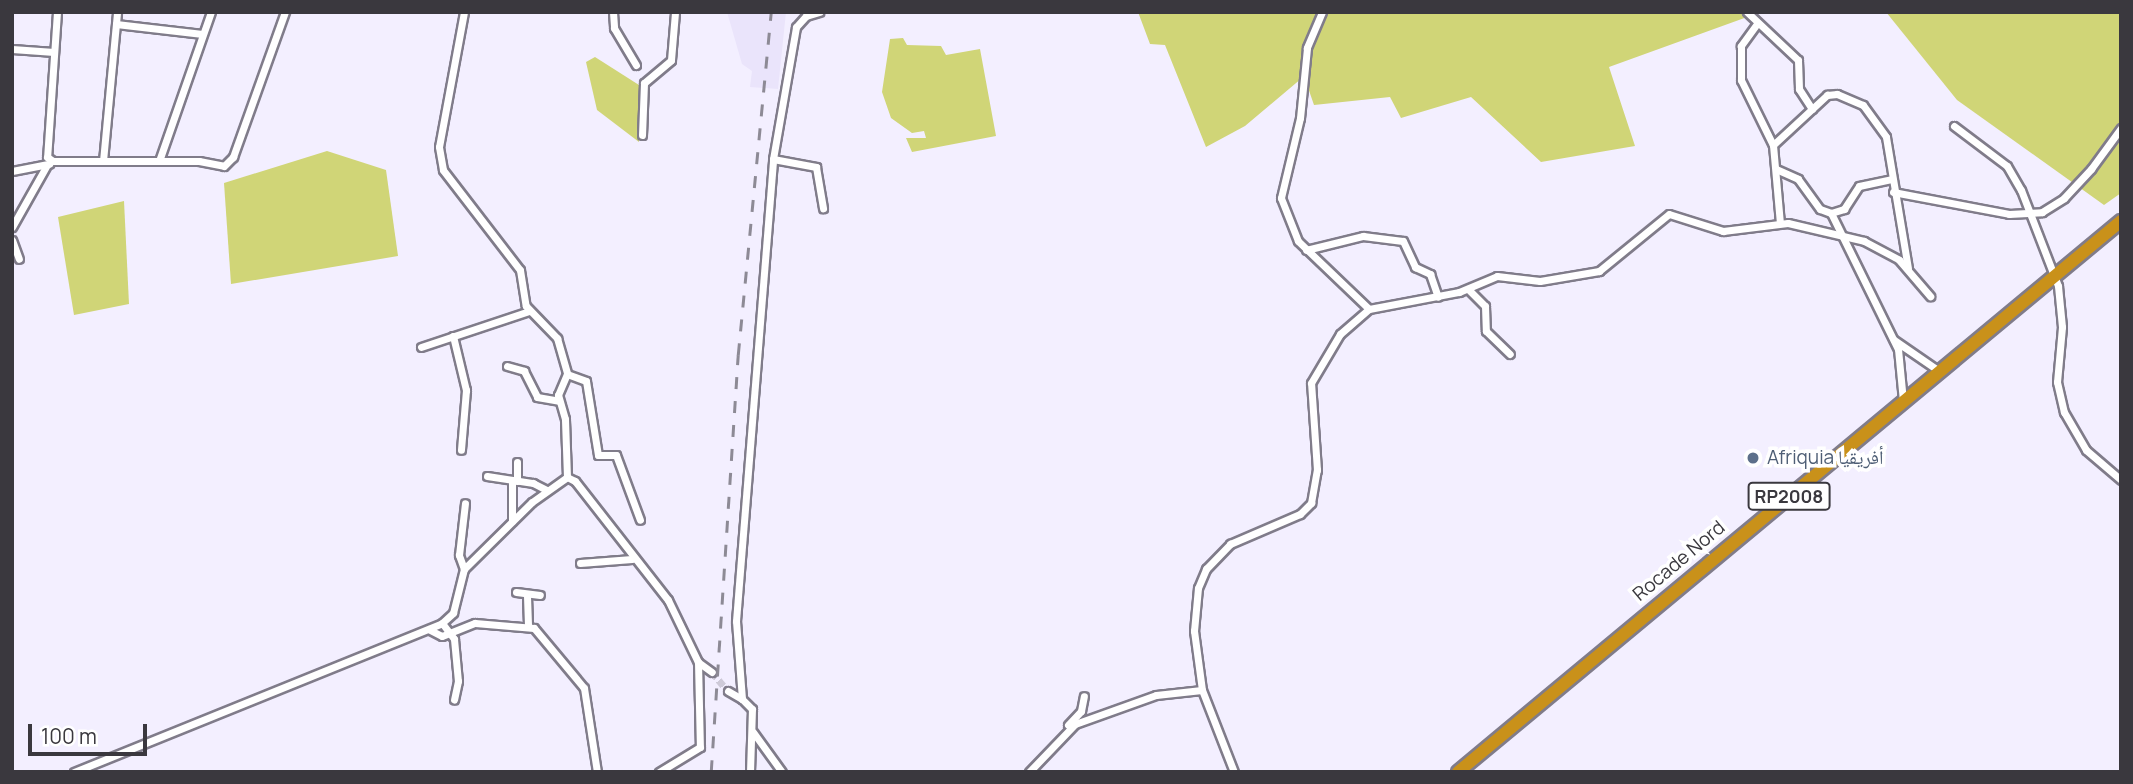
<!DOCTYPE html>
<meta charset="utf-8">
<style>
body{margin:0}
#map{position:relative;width:2133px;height:784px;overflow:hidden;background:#f3efff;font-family:Manrope,"Noto Naskh Arabic",sans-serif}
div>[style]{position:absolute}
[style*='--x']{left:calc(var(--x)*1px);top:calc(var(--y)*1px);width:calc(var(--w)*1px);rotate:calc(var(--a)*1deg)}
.built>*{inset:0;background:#eae4fb}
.green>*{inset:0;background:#d0d577}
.street-tunnel>*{height:7px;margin-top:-3.5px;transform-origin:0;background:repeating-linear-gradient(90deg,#cecad8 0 7px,transparent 0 10.5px)}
.roads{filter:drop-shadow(2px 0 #807c8a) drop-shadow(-2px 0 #807c8a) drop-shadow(0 2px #807c8a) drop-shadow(0 -2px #807c8a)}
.street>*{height:7px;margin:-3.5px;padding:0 3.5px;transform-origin:3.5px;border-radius:3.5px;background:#fff}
.highway>*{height:12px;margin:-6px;padding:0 6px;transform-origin:6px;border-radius:6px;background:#c9911a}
.rail>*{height:2.5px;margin-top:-1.25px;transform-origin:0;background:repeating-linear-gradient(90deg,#8d8a95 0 12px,transparent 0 24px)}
.dots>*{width:19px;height:19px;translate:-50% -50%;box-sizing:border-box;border:4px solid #fff;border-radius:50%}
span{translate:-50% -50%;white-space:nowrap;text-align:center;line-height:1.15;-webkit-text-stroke:7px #fff;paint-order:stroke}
.shield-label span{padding:2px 5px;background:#fff;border:2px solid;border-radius:5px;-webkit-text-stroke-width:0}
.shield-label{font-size:18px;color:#3a383e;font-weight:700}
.service-label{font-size:19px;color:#4e5e75}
.left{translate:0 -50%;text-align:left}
.street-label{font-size:19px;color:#3a383e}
.frame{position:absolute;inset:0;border:14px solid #3a383e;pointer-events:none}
.scale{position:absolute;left:28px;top:724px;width:119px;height:32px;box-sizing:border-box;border:4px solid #3a383e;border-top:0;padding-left:9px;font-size:21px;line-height:24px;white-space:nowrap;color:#3a383e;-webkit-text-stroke:5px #fff;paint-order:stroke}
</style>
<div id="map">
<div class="built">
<div style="clip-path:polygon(727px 12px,786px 12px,778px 89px,750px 87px,752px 71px,742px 64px)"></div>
</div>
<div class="green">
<div style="clip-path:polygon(1138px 12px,1317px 12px,1302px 78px,1245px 126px,1206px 147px,1165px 45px,1150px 44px)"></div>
<div style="clip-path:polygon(1320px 12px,1761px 12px,1609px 67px,1635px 146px,1541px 162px,1471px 97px,1401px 118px,1390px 97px,1314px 105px,1305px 79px)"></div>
<div style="clip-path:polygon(1886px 12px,2121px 12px,2121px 193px,2104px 205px,1957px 100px)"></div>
<div style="clip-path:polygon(903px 38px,907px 45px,941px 46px,946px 55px,980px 49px,996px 136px,912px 152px,906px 138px,926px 138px,924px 131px,912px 133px,891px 118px,882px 92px,890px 39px)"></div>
<div style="clip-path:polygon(595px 57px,639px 85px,639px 142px,597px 110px,586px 62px)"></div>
<div style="clip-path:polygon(327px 151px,386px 170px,398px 256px,231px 284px,224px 183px)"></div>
<div style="clip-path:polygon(124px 201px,129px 304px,74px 315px,58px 217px)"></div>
</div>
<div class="street-tunnel">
<div style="--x:712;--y:672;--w:25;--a:50"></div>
</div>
<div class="roads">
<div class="street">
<div style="--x:57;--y:12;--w:145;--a:93.9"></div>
<div style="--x:47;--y:157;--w:7;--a:34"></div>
<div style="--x:53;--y:161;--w:146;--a:0"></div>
<div style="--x:199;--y:161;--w:25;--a:11"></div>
<div style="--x:224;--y:166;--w:13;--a:-45"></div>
<div style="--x:233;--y:157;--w:154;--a:-70.3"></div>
<div style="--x:464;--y:12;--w:137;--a:100.5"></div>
<div style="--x:439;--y:147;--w:23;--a:80"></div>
<div style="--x:443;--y:170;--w:126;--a:52.4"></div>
<div style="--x:520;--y:270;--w:36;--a:81"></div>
<div style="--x:526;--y:306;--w:45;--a:45.9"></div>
<div style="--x:557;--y:338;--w:37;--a:74"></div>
<div style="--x:567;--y:374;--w:20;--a:20"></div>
<div style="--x:586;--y:381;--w:75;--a:80.8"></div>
<div style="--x:598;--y:455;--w:18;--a:0"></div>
<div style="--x:616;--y:455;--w:69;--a:69.7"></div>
<div style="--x:613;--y:12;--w:16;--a:86"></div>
<div style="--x:614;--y:28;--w:43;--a:59.3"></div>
<div style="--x:1322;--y:12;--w:39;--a:113"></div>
<div style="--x:1307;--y:48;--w:70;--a:95.7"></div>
<div style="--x:1300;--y:118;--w:82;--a:103.4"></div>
<div style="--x:1281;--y:198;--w:46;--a:68.4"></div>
<div style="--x:1298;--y:241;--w:98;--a:43.8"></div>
<div style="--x:1369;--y:309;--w:92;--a:-10.7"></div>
<div style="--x:1459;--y:292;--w:41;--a:-22.8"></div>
<div style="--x:1497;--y:276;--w:43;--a:6.6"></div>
<div style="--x:1540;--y:281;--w:60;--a:-9.6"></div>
<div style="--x:1599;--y:271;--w:90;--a:-39.2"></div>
<div style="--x:1669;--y:214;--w:57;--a:17.5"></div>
<div style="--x:1723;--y:231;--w:65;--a:-7"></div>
<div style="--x:1788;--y:223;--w:78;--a:13.3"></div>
<div style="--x:1864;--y:241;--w:40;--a:28"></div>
<div style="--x:1899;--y:260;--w:48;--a:49.3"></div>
<div style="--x:1747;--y:12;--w:70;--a:43.3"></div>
<div style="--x:1798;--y:60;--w:29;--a:88"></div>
<div style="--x:1799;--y:89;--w:24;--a:57"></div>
<div style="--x:116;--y:24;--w:87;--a:6.6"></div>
<div style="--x:1756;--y:25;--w:26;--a:126"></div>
<div style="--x:1741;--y:46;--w:34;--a:90"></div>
<div style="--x:1741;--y:80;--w:72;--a:63.8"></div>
<div style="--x:1773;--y:145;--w:78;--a:84.9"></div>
<div style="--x:12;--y:49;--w:42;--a:4.1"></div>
<div style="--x:1954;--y:126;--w:66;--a:37"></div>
<div style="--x:2007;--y:166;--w:28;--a:60"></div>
<div style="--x:2021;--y:190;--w:103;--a:68.9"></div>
<div style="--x:2058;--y:286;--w:41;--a:84.4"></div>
<div style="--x:2062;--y:327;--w:55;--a:95.2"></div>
<div style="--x:2057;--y:382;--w:31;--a:77"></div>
<div style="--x:2064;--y:412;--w:44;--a:59.9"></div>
<div style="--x:2086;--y:450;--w:46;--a:40.6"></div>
<div style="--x:642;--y:135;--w:52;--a:-87.8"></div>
<div style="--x:644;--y:83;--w:35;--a:-40"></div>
<div style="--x:671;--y:60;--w:48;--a:-85.2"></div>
<div style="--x:1773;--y:145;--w:74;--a:-42.8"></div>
<div style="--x:1827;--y:95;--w:10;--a:-6"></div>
<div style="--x:1837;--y:94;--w:28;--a:23"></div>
<div style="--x:1863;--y:105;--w:39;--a:54"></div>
<div style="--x:1886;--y:137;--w:133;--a:80.5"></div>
<div style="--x:773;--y:159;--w:44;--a:10.5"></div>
<div style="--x:816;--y:167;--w:42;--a:80.3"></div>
<div style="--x:103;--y:161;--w:150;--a:-84.6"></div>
<div style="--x:159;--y:161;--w:158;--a:-70.8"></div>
<div style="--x:1776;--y:169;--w:24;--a:24"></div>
<div style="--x:1798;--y:179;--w:37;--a:54"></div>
<div style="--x:1820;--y:209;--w:12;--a:20"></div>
<div style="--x:1831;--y:213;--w:14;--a:-17"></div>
<div style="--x:1844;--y:209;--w:27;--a:-57"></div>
<div style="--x:1859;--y:186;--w:33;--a:-12"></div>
<div style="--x:12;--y:171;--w:38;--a:-11"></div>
<div style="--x:1893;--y:192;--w:118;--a:10.7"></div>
<div style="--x:2009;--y:214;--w:33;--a:-3"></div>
<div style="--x:2042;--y:212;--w:26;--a:-32"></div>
<div style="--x:2064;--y:198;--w:40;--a:-47"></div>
<div style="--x:2091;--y:169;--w:51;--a:-53.8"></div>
<div style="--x:1831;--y:213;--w:152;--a:63.8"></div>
<div style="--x:1898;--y:349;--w:52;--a:84.5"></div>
<div style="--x:12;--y:227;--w:71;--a:-60.6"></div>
<div style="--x:12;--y:240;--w:20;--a:70"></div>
<div style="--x:1306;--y:250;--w:59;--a:-13.8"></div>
<div style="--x:1363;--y:236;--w:40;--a:7.1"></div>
<div style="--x:1403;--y:241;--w:29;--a:65"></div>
<div style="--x:1415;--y:267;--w:17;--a:25"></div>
<div style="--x:1430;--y:274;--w:24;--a:71"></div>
<div style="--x:1468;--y:289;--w:24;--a:45"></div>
<div style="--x:1485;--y:306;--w:25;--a:88"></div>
<div style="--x:1486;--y:331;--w:33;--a:44"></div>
<div style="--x:453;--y:336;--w:56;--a:76.5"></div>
<div style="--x:466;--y:390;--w:60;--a:94.8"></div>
<div style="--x:1894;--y:340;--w:55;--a:34.6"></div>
<div style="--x:421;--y:347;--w:114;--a:-18.4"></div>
<div style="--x:507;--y:366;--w:18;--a:16"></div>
<div style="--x:524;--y:371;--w:29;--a:63"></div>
<div style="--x:537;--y:397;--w:22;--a:10"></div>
<div style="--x:517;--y:462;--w:19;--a:90"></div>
<div style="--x:487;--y:476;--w:47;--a:8.7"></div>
<div style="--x:533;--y:483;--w:16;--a:27"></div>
<div style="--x:567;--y:477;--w:9;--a:27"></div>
<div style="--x:575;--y:481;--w:151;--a:52"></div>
<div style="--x:668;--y:600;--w:69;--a:64.2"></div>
<div style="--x:698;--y:662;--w:85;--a:88.7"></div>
<div style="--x:700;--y:747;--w:48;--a:148.6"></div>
<div style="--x:512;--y:482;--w:39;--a:90"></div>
<div style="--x:580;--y:563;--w:52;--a:-4.4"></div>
<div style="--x:464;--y:569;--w:95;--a:-44.6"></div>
<div style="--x:532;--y:502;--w:43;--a:-35.5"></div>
<div style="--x:567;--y:477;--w:58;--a:-92"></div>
<div style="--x:565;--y:419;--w:25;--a:-106"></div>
<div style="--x:558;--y:395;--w:23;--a:-67"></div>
<div style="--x:516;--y:592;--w:24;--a:7"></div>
<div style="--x:527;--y:596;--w:29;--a:88"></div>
<div style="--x:442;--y:623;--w:20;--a:53"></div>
<div style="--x:454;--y:639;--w:42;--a:84.6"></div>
<div style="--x:458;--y:681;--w:19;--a:102"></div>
<div style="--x:430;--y:630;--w:13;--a:27"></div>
<div style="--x:442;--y:636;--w:35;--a:-22"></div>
<div style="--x:475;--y:623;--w:59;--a:4.8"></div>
<div style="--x:534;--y:628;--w:78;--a:50.2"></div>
<div style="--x:584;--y:688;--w:85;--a:81.2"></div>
<div style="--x:698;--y:662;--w:17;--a:36"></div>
<div style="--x:728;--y:691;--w:16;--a:30"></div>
<div style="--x:1068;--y:725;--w:19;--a:-47"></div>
<div style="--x:1081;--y:711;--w:15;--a:-79"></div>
<div style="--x:753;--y:732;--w:49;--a:54.1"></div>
<div style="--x:74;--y:772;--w:397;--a:-22"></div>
<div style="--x:442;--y:623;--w:15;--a:-42"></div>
<div style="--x:453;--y:613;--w:45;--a:-76"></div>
<div style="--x:464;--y:569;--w:15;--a:-110"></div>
<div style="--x:459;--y:555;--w:52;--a:-83.4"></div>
<div style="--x:750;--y:772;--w:63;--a:-88.2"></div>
<div style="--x:752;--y:709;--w:14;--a:-135"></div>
<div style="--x:742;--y:699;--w:78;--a:-94.4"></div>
<div style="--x:736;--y:621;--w:463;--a:-85.4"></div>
<div style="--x:773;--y:159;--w:134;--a:-80.1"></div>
<div style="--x:796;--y:27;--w:15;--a:-48"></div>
<div style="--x:806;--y:16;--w:14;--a:-17"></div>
<div style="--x:1029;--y:772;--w:66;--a:-46.2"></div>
<div style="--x:1075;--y:724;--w:86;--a:-19.7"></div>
<div style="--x:1156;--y:695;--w:46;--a:-6.2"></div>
<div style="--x:1234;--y:772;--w:88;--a:-111.3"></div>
<div style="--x:1202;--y:690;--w:60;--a:-97.7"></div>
<div style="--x:1194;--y:631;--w:43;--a:-84.7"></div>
<div style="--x:1198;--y:588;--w:21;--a:-67"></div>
<div style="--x:1206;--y:569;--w:35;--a:-46"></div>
<div style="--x:1230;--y:544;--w:76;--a:-23.2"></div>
<div style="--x:1300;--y:514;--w:16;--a:-45"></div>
<div style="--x:1311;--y:503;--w:34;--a:-80"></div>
<div style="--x:1317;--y:470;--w:87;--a:-93.9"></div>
<div style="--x:1311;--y:383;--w:57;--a:-59.4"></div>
<div style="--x:1340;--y:334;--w:38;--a:-41"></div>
</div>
<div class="highway">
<div style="--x:1458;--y:772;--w:862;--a:-39.73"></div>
</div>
</div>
<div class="rail">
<div style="--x:711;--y:772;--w:418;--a:-86.3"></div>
<div style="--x:738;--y:355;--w:345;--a:-84.5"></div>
</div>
<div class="dots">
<div style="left:1753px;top:458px;background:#5c6f8a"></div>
</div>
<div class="shield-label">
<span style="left:1789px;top:496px">RP2008</span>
</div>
<div class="service-label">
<span class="left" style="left:1767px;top:458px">Afriquia أفريقيا</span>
</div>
<div class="street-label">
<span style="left:1679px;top:561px;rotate:-40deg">Rocade Nord</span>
</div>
<div class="frame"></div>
<div class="scale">100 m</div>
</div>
